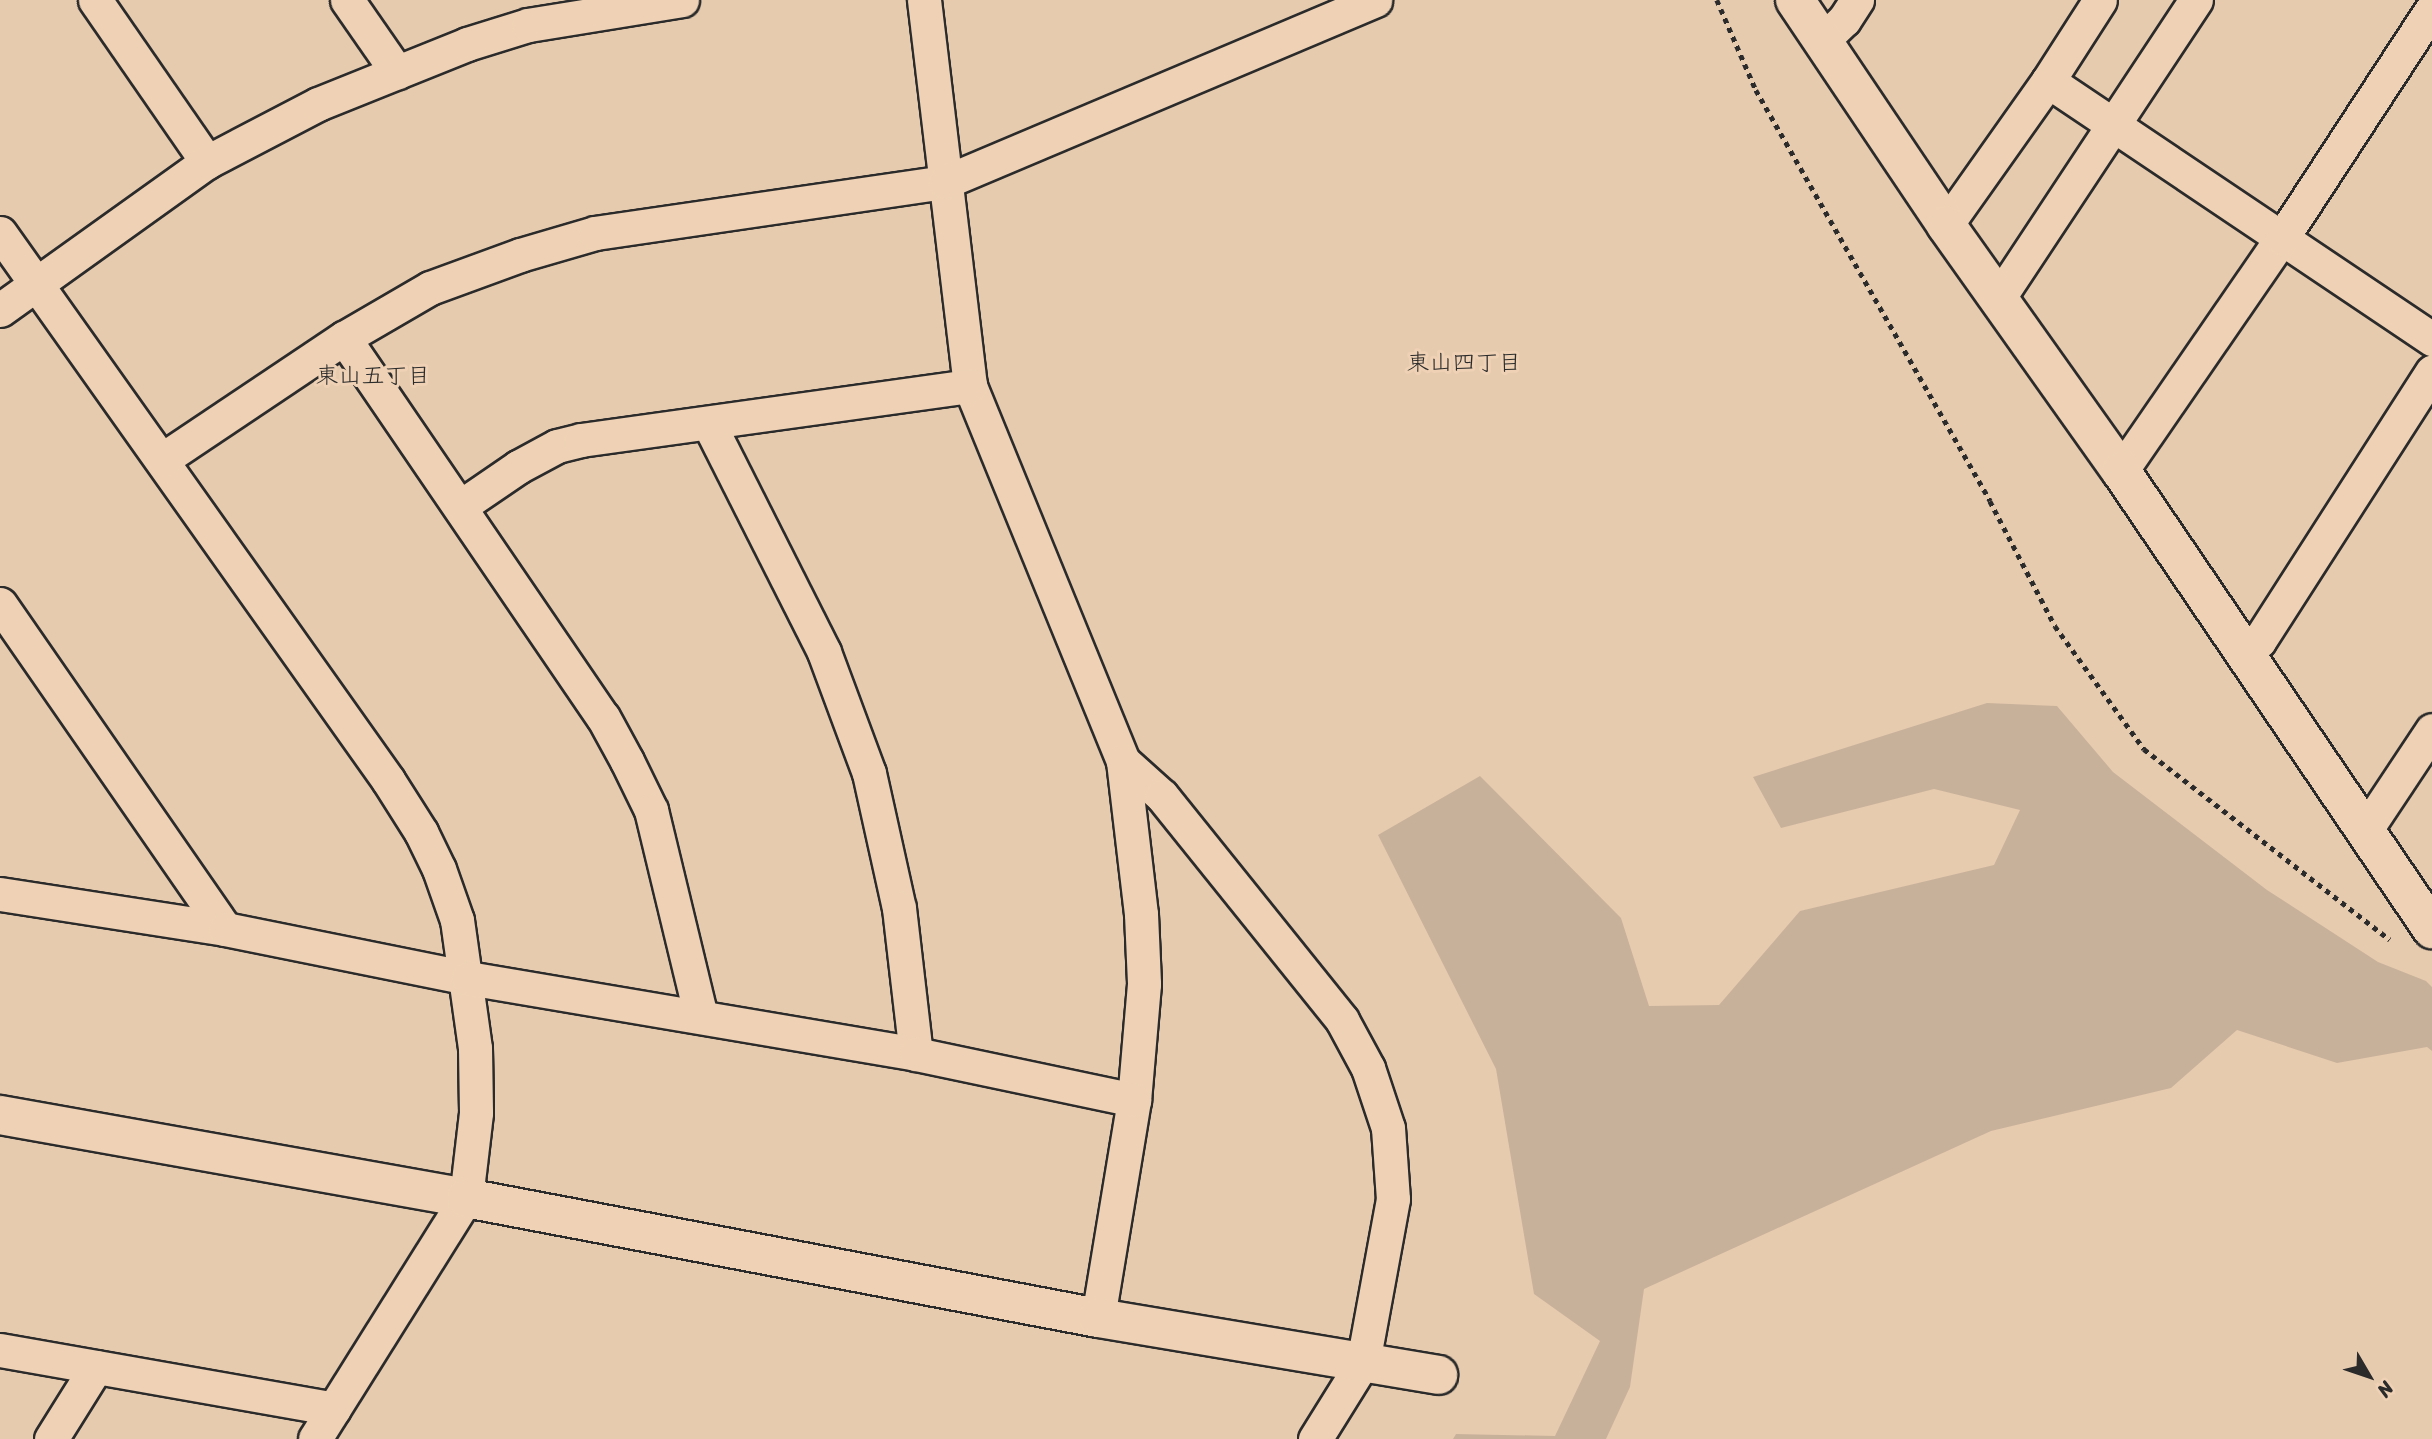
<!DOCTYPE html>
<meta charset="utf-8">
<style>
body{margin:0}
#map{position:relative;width:2432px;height:1439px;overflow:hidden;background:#e7cbaf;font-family:Sriracha,"Klee One",sans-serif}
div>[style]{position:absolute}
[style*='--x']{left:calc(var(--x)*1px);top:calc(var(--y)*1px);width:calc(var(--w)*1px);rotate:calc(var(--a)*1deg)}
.green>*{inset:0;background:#c8b19a}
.path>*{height:4.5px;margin-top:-2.25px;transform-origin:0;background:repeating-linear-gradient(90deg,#2b2b2b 0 5px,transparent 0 10px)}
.roads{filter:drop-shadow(2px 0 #2b2b2b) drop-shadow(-2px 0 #2b2b2b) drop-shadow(0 2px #2b2b2b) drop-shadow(0 -2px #2b2b2b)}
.street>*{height:33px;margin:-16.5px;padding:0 16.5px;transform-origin:16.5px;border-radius:16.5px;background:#efd2b5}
.secondary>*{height:38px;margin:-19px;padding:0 19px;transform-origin:19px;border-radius:19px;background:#efd2b5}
span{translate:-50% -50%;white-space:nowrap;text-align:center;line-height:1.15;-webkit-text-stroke:6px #efd2b5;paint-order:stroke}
.neighbourhood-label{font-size:23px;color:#2b2b2b}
.north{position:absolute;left:2334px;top:1341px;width:70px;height:70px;-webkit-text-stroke:5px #efd2b5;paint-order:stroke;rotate:129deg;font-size:19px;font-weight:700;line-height:28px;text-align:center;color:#2b2b2b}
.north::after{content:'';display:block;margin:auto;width:24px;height:32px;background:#2b2b2b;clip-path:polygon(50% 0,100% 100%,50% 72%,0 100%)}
</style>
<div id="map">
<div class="green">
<div style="clip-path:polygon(1987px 703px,2057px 706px,2113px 772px,2267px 890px,2378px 962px,2426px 981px,2432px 987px,2432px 1051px,2427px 1047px,2337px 1063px,2237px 1030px,2171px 1088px,1991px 1131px,1644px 1289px,1630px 1387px,1606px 1439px,1453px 1439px,1456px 1434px,1555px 1436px,1600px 1341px,1534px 1294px,1496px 1069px,1378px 835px,1480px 776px,1621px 918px,1649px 1006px,1719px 1005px,1800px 911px,1994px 865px,2020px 810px,1934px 789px,1781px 828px,1753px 777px)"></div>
</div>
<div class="path">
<div style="--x:1717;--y:0;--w:98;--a:66.6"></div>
<div style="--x:1756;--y:90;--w:473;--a:60.3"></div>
<div style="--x:1990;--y:501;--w:141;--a:62.5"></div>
<div style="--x:2055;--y:626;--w:152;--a:54.1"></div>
<div style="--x:2144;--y:749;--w:311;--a:37.8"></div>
</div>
<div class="roads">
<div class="street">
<div style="--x:95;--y:0;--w:197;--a:55.3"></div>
<div style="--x:347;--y:0;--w:88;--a:55.2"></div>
<div style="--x:924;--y:0;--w:389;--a:83.2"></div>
<div style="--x:970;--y:386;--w:405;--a:67.8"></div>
<div style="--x:1123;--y:761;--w:154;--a:83.3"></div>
<div style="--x:1141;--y:914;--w:70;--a:87.5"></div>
<div style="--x:1144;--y:984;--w:116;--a:94.9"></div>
<div style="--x:1134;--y:1100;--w:221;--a:99.4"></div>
<div style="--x:1823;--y:40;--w:29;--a:-44"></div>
<div style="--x:1844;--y:20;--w:24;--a:-57"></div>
<div style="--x:2048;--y:81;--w:463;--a:33.9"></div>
<div style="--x:1946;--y:225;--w:176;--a:-54.7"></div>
<div style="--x:2048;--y:81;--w:96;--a:-57.3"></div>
<div style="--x:0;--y:233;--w:671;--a:54.65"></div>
<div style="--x:388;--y:780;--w:62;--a:57.6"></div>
<div style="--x:421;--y:832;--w:41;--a:64.1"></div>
<div style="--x:439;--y:869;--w:54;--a:70.6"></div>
<div style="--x:457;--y:920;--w:129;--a:82"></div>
<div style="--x:475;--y:1048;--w:65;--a:89.1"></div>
<div style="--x:476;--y:1113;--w:86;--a:96.7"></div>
<div style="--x:466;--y:1198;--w:284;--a:122.1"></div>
<div style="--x:2000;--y:296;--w:355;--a:-56.5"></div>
<div style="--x:0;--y:310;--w:254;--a:-35.6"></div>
<div style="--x:207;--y:162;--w:125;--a:-27.6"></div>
<div style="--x:318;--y:104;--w:161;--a:-21.9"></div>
<div style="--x:467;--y:44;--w:64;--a:-17.3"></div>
<div style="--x:528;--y:25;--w:156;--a:-9.2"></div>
<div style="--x:344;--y:338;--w:459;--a:55.7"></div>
<div style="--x:603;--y:717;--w:50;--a:61.4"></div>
<div style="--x:627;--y:761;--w:55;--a:63.9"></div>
<div style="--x:651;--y:810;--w:212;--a:76.4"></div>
<div style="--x:709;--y:424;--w:255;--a:63.2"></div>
<div style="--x:824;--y:652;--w:129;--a:69.6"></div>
<div style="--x:869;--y:773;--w:138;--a:77.5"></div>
<div style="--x:899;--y:908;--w:147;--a:83.4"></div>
<div style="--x:163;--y:459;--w:218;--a:-33.8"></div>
<div style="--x:344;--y:338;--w:99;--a:-30.2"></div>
<div style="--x:430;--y:288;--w:96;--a:-20.1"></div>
<div style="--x:520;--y:255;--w:78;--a:-16.3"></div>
<div style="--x:595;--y:233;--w:354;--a:-8.3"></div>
<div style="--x:945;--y:182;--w:467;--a:-22.9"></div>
<div style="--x:2121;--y:471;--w:283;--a:-55.4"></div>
<div style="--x:2282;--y:238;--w:274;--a:-56.8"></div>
<div style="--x:461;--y:506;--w:69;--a:-34.4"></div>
<div style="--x:518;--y:467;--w:44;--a:-28.3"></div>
<div style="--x:557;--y:446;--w:25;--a:-14"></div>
<div style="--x:581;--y:440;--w:393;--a:-7.9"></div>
<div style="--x:0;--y:604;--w:395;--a:55.3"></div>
<div style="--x:2243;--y:651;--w:19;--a:-32"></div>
<div style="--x:2259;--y:641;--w:320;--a:-57.3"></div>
<div style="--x:1123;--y:761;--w:52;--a:41.9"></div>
<div style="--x:1162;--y:796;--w:287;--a:51.2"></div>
<div style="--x:1342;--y:1020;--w:55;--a:61.6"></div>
<div style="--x:1368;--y:1068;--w:63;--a:71.6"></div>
<div style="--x:1388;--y:1128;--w:71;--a:86"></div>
<div style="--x:1393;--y:1199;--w:166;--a:100.4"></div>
<div style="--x:1363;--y:1362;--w:91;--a:121.9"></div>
<div style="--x:2365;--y:831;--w:121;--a:-56.4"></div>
<div style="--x:0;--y:894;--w:228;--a:8.8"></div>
<div style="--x:225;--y:929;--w:248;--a:11.4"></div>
<div style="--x:468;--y:978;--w:454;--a:9.6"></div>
<div style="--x:916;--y:1054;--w:223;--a:11.9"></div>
<div style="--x:0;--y:1350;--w:339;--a:10"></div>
<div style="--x:51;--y:1439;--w:85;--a:-58"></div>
</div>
<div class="secondary">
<div style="--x:1795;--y:0;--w:271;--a:56.1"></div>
<div style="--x:1946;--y:225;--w:302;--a:54.6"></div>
<div style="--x:2121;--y:471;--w:554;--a:55.82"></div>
<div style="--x:0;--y:1115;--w:473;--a:10.1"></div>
<div style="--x:466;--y:1198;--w:643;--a:10.75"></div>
<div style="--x:1098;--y:1318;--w:345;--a:9.5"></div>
</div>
</div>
<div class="neighbourhood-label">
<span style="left:1464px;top:363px">東山四丁目</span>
<span style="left:373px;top:376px">東山五丁目</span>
</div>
<div class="north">N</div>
</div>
